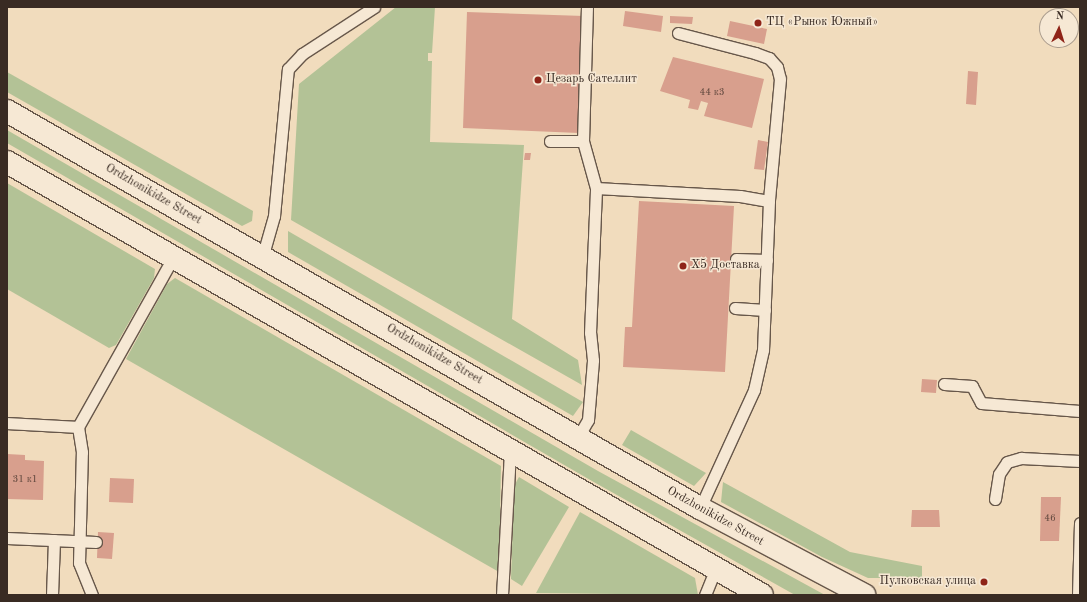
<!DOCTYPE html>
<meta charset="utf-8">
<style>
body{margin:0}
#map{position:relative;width:1087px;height:602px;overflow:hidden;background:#f1dcbd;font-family:"Old Standard TT",serif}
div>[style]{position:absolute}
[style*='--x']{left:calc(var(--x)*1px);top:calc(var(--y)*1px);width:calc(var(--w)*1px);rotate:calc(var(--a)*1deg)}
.green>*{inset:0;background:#b3c296}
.building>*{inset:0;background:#d89f8d}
.roads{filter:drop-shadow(1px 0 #67574a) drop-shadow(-1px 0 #67574a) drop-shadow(0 1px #67574a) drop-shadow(0 -1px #67574a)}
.service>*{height:11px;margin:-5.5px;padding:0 5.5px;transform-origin:5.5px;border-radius:5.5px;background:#f6e8d4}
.tertiary>*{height:22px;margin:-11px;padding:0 11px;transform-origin:11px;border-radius:11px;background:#f6e8d4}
.dots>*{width:11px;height:11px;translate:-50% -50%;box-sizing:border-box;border:2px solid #f6e8d4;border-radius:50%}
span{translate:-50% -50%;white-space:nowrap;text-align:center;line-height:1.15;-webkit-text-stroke:3px #f6e8d4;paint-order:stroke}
.number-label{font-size:10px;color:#61483e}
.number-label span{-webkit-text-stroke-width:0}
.poi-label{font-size:12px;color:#392b23}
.left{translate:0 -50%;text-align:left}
.right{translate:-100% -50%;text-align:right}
.street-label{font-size:12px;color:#392b23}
.frame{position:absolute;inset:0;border:8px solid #392b23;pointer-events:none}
.north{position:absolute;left:1039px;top:8px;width:40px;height:40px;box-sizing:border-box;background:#f6e8d4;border:1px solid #aa9c8d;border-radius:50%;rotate:4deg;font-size:11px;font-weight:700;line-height:16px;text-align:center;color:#392b23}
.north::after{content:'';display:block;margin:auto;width:14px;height:18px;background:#8f2418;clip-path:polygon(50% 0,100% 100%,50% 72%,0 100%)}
</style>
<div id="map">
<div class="green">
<div style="clip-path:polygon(396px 7px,435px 7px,432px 53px,428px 53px,428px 61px,432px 61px,430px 142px,524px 145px,512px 319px,578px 360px,582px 385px,291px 220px,299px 84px)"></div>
<div style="clip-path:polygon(7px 72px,253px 211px,252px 221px,242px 226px,7px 92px)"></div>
<div style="clip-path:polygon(7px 130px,598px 471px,825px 595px,795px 595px,592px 481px,7px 143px)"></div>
<div style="clip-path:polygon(7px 183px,155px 269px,154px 278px,116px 345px,109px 348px,7px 289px)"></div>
<div style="clip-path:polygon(288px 231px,583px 402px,573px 416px,288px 252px)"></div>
<div style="clip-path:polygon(175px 278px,501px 466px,499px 572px,126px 359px,167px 284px)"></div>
<div style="clip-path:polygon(631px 430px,706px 473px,694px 486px,622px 445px)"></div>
<div style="clip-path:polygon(519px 477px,569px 507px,522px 586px,511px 579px,514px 486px)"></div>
<div style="clip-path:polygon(723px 482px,850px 552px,922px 566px,922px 578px,868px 578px,822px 557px,721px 502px)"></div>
<div style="clip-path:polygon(580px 512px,695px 578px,698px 595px,536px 593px)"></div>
</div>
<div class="building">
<div style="clip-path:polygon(625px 11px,663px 16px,661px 32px,623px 26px)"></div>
<div style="clip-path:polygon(467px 12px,584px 16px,579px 133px,463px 128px)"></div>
<div style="clip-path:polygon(670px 16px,693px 17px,692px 24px,670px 23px)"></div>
<div style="clip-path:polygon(730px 21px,767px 29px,764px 44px,727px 36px)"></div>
<div style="clip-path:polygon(673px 57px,764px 79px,752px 128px,704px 116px,708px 103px,701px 101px,698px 110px,688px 108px,690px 100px,660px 91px)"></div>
<div style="clip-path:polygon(968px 71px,978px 72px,976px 105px,966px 104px)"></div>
<div style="clip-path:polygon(758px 140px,768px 142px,764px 170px,754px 169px)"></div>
<div style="clip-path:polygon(525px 153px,531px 153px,530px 160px,524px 160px)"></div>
<div style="clip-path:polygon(639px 201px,734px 206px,725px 372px,623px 367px,625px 327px,632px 327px)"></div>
<div style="clip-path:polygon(922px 379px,937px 380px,936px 393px,921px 392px)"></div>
<div style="clip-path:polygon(7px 454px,25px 455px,25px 460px,44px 461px,43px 500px,7px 499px)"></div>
<div style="clip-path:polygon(110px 478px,134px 479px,133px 503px,109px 502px)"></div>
<div style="clip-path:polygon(1041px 497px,1061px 497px,1059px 541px,1040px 541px)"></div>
<div style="clip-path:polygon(912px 510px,939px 510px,940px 527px,911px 527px)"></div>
<div style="clip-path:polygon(98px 532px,114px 533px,112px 559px,97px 558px)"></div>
</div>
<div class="roads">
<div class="service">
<div style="--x:678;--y:33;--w:80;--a:14.6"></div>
<div style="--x:755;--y:53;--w:15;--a:20"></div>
<div style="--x:769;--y:58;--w:12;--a:48"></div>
<div style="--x:777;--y:67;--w:12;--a:76"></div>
<div style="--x:780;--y:79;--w:122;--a:95.2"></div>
<div style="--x:550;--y:141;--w:33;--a:0"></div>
<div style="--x:596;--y:188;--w:144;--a:3.2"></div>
<div style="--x:740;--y:196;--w:29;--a:10"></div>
<div style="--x:769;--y:201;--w:149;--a:92.3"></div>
<div style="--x:763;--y:350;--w:41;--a:102.7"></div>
<div style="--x:754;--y:390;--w:130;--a:114.6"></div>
<div style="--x:262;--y:258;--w:44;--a:-74.1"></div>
<div style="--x:274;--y:216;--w:148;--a:-84.6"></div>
<div style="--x:288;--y:69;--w:21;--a:-47"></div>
<div style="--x:302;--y:54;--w:86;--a:-33.1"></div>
<div style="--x:736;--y:259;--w:31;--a:2"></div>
<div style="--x:735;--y:308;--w:30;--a:4"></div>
<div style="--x:944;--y:384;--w:28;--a:4"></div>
<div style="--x:972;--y:386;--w:19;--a:62"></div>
<div style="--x:981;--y:403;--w:99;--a:4.6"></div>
<div style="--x:7;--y:423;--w:71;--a:3.2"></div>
<div style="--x:578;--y:437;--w:20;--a:-60"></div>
<div style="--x:588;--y:420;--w:60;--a:-85.2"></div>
<div style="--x:593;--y:360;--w:27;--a:-96"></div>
<div style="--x:590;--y:333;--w:145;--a:-87.6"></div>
<div style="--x:596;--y:188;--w:49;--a:-105.5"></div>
<div style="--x:583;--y:141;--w:134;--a:-88.3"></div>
<div style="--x:995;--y:499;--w:25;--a:-81"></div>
<div style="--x:999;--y:474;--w:14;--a:-56"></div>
<div style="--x:1007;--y:462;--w:15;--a:-16"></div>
<div style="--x:1021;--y:458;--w:59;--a:2.9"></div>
<div style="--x:7;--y:538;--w:89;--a:2.6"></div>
<div style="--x:52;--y:595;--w:55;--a:-87.9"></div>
<div style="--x:92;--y:595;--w:35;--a:-112"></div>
<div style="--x:79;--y:563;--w:111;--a:-88.5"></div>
<div style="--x:82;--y:452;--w:25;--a:-99"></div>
<div style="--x:78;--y:427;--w:194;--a:-60.7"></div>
<div style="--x:502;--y:595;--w:145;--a:-86.8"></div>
<div style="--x:705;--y:595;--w:27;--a:-68"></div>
<div style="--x:1078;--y:595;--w:72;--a:-88.4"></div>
</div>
<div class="tertiary">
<div style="--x:7;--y:111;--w:799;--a:29.81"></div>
<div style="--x:700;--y:508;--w:186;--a:27.9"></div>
<div style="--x:7;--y:162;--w:870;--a:29.83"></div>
</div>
</div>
<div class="dots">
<div style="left:758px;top:23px;background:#8f2418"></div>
<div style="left:538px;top:80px;background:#8f2418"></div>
<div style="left:683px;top:266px;background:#8f2418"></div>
<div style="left:984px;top:582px;background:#8f2418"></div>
</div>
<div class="number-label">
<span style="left:712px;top:93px">44 к3</span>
<span style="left:25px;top:480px">31 к1</span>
<span style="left:1050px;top:519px">46</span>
</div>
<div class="poi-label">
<span class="left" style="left:766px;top:23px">ТЦ «Рынок Южный»</span>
<span class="left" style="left:546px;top:80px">Цезарь Сателлит</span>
<span class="left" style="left:691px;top:266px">X5 Доставка</span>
<span class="right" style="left:976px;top:582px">Пулковская улица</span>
</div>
<div class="street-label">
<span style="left:153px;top:195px;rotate:30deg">Ordzhonikidze Street</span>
<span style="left:434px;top:355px;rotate:30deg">Ordzhonikidze Street</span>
<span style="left:715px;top:517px;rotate:29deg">Ordzhonikidze Street</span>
</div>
<div class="frame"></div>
<div class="north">N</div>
</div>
